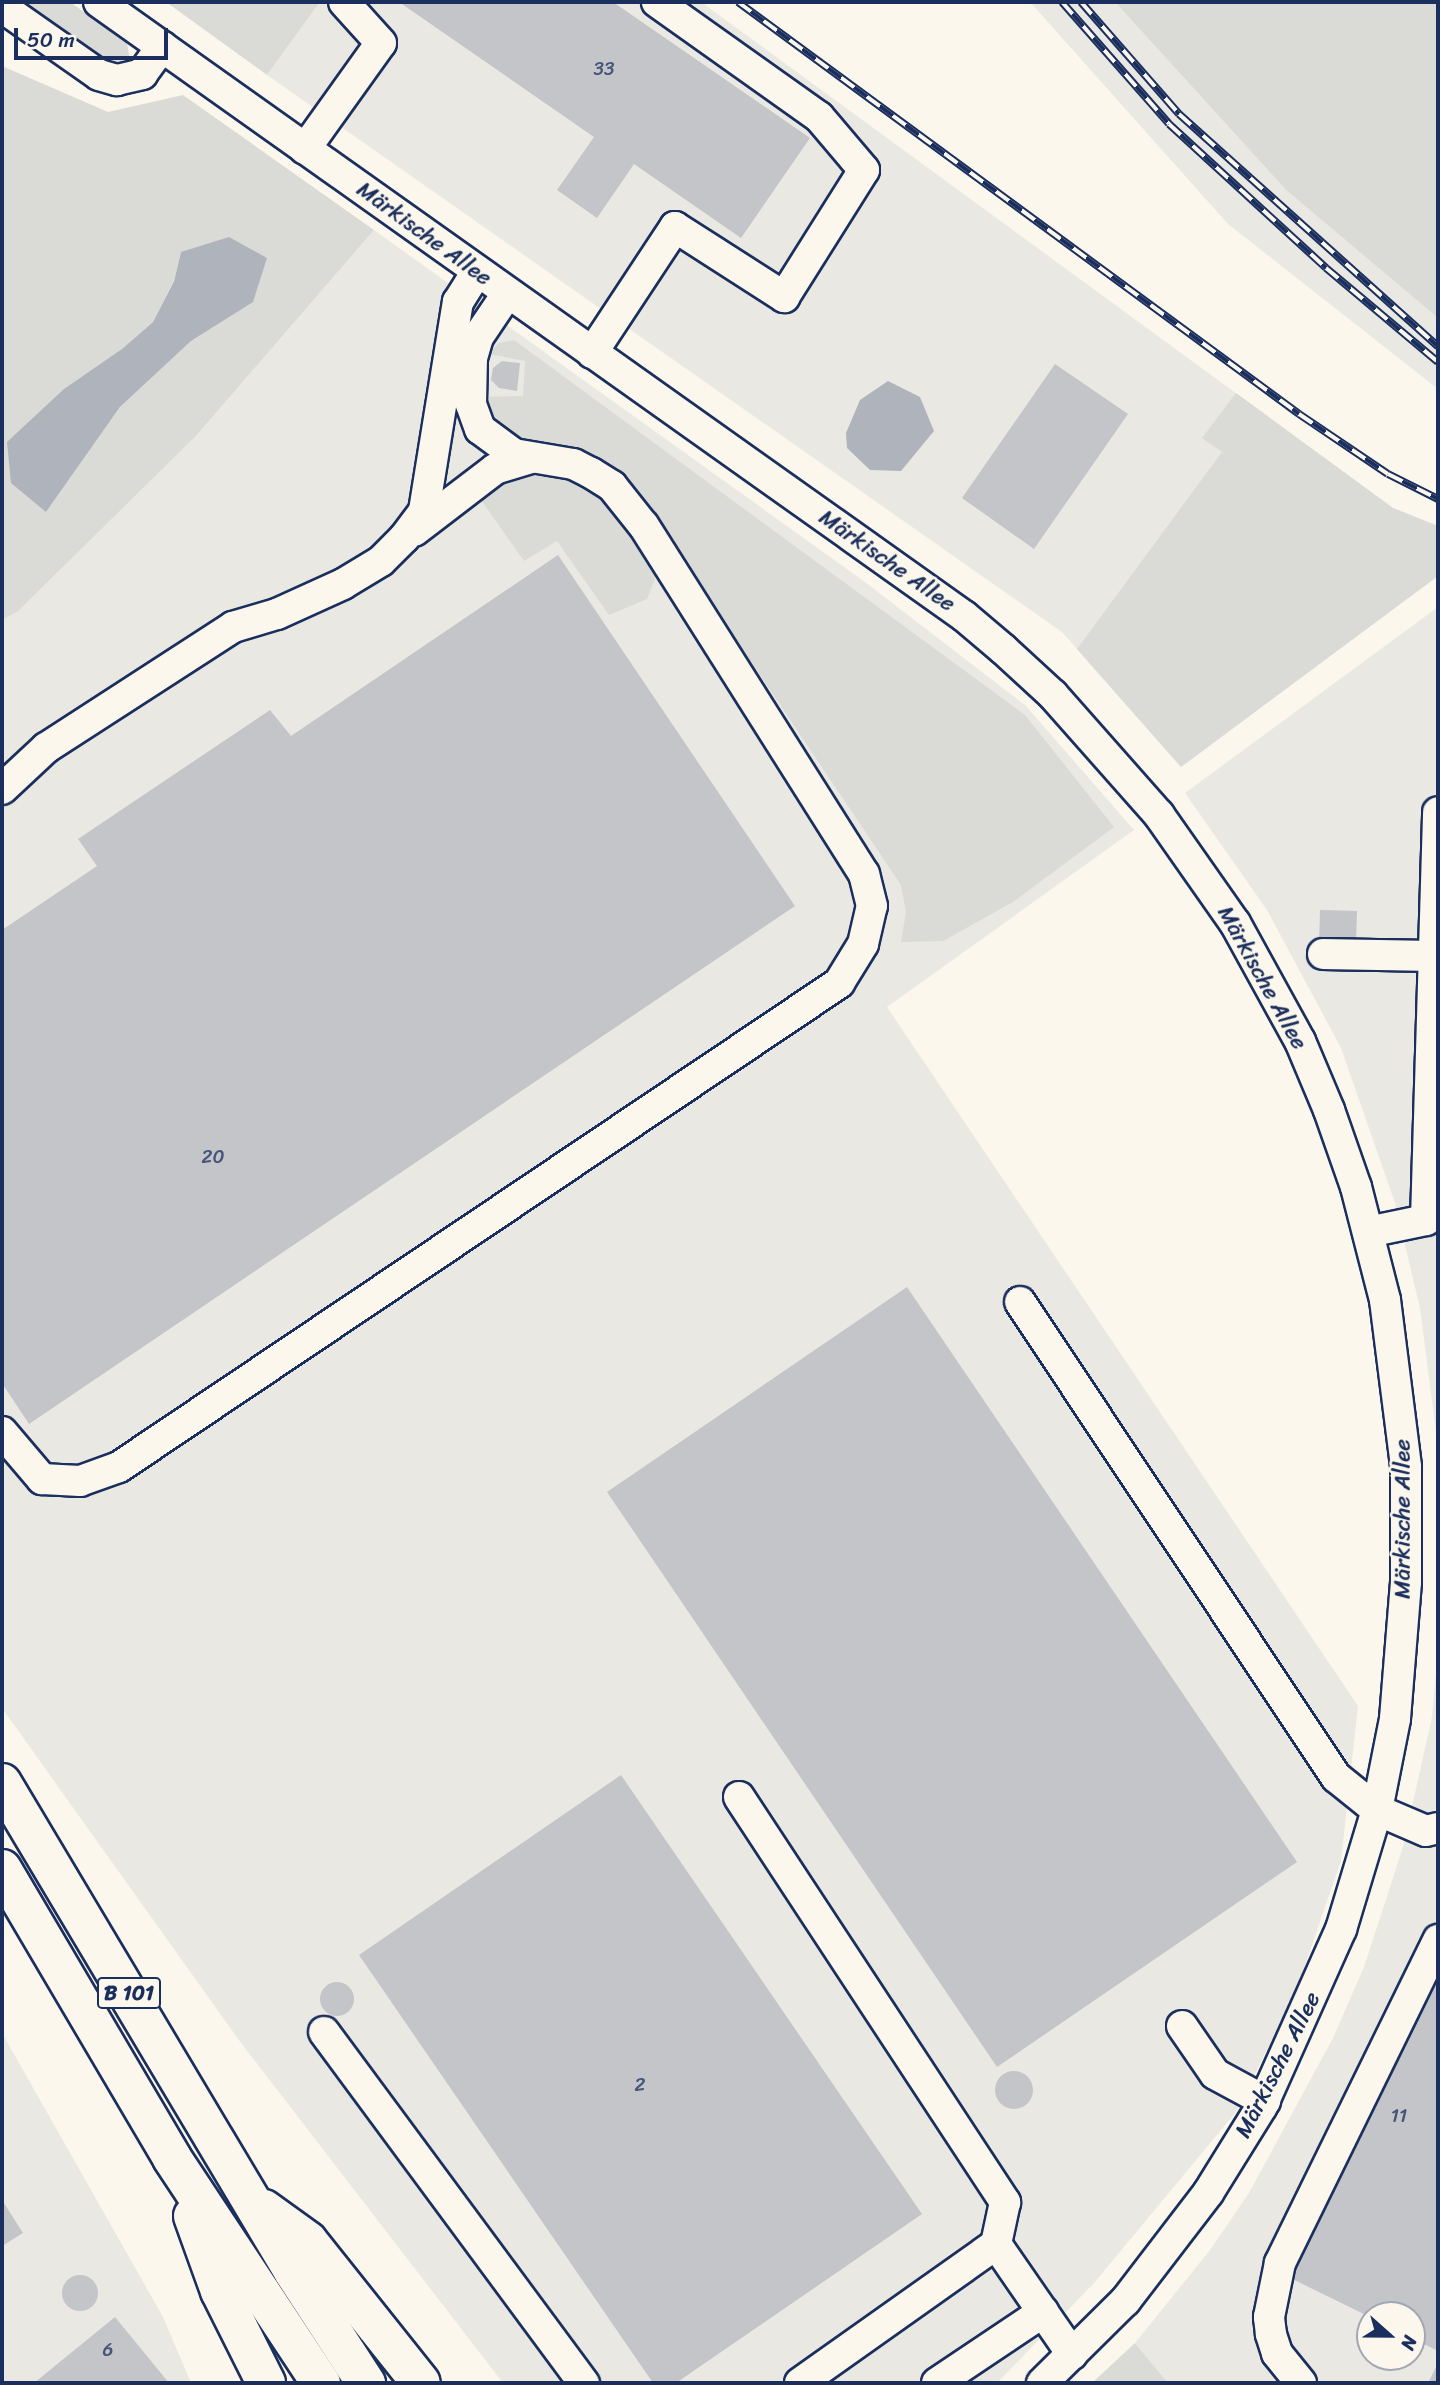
<!DOCTYPE html>
<meta charset="utf-8">
<style>
body{margin:0}
#map{position:relative;width:1440px;height:2385px;overflow:hidden;background:#fbf7ec;font-family:Sriracha,sans-serif}
div>[style]{position:absolute}
[style*='--x']{left:calc(var(--x)*1px);top:calc(var(--y)*1px);width:calc(var(--w)*1px);rotate:calc(var(--a)*1deg)}
.built>*{inset:0;background:#eae8e2}
.green>*{inset:0;background:#dadad7}
.water>*{inset:0;background:#afb3bb}
.building>*{inset:0;background:#c3c5c9}
.round{border-radius:50%}
.roads{filter:drop-shadow(2px 0 #1b2f5e) drop-shadow(-2px 0 #1b2f5e) drop-shadow(0 2px #1b2f5e) drop-shadow(0 -2px #1b2f5e)}
.minor>*{height:30px;margin:-15px;padding:0 15px;transform-origin:15px;border-radius:15px;background:#fbf7ec}
.highway>*{height:38px;margin:-19px;padding:0 19px;transform-origin:19px;border-radius:19px;background:#fbf7ec}
.rail>*{height:8px;margin-top:-4px;transform-origin:0;background:repeating-linear-gradient(90deg,#fbf7ec 0 16px,#1b2f5e 0 32px);box-sizing:border-box;border-block:2px solid #1b2f5e}
span{translate:-50% -50%;white-space:nowrap;text-align:center;line-height:1.15;-webkit-text-stroke:5px #fbf7ec;paint-order:stroke}
.number-label{font-size:19px;color:#455479}
.number-label span{-webkit-text-stroke-width:0}
.shield-label span{padding:2px 5px;background:#fbf7ec;border:2px solid;border-radius:5px;-webkit-text-stroke-width:0}
.shield-label{font-size:21px;color:#1b2f5e;font-weight:700}
.street-label{font-size:23px;color:#1b2f5e}
.frame{position:absolute;inset:0;border:4px solid #1b2f5e;pointer-events:none}
.north{position:absolute;left:1356px;top:2301px;width:70px;height:70px;box-sizing:border-box;background:#fbf7ec;border:2px solid #a1a7b3;border-radius:50%;rotate:111deg;font-size:19px;font-weight:700;line-height:28px;text-align:center;color:#1b2f5e}
.north::after{content:'';display:block;margin:auto;width:24px;height:32px;background:#1b2f5e;clip-path:polygon(50% 0,100% 100%,50% 72%,0 100%)}
.scale{position:absolute;left:14px;top:28px;width:154px;height:32px;box-sizing:border-box;border:4px solid #1b2f5e;border-top:0;padding-left:9px;font-size:21px;line-height:24px;white-space:nowrap;color:#1b2f5e;-webkit-text-stroke:5px #fbf7ec;paint-order:stroke}
</style>
<div id="map">
<div class="built">
<div style="clip-path:polygon(320px 2px,701px 2px,1393px 508px,1438px 526px,1438px 576px,1181px 767px,1062px 632px,267px 75px)"></div>
<div style="clip-path:polygon(1030px 2px,1115px 2px,1286px 190px,1438px 318px,1438px 389px,1228px 224px)"></div>
<div style="clip-path:polygon(374px 230px,865px 582px,1026px 706px,1134px 830px,887px 1007px,1358px 1706px,1341px 1861px,1296px 1991px,1236px 2112px,1094px 2283px,997px 2383px,503px 2383px,241px 2043px,2px 1708px,2px 620px,18px 610px,196px 436px)"></div>
<div style="clip-path:polygon(1438px 607px,1438px 1447px,1420px 1308px,1395px 1203px,1341px 1048px,1267px 910px,1185px 793px)"></div>
<div style="clip-path:polygon(evenodd,1438px 1651px,1438px 2383px,1168px 2383px,1135px 2343px,1210px 2250px,1249px 2193px,1333px 2038px,1364px 1967px,1403px 1847px,1432px 1717px,1438px 1651px,1370px 2315px,1412px 2315px,1412px 2357px,1370px 2357px,1370px 2315px)"></div>
<div style="clip-path:polygon(2px 2033px,163px 2317px,191px 2383px,2px 2383px)"></div>
</div>
<div class="green">
<div style="clip-path:polygon(6px 2px,70px 2px,127px 43px,130px 60px,112px 69px)"></div>
<div style="clip-path:polygon(166px 2px,320px 2px,267px 75px)"></div>
<div style="clip-path:polygon(1115px 2px,1438px 2px,1438px 318px,1286px 190px)"></div>
<div style="clip-path:polygon(evenodd,2px 66px,108px 112px,183px 95px,374px 230px,196px 436px,18px 611px,2px 620px,2px 66px,181px 252px,252px 302px,191px 341px,120px 407px,46px 512px,122px 349px,153px 322px,174px 280px,181px 252px)"></div>
<div style="clip-path:polygon(514px 340px,1025px 715px,1114px 827px,1013px 902px,943px 941px,901px 942px,906px 912px,901px 885px,654px 517px,495px 431px,479px 397px,523px 396px,525px 361px,489px 354px,499px 343px)"></div>
<div style="clip-path:polygon(1236px 393px,1393px 508px,1438px 526px,1438px 576px,1181px 767px,1077px 649px,1222px 452px,1202px 438px)"></div>
<div style="clip-path:polygon(527px 475px,558px 475px,587px 486px,608px 504px,645px 552px,655px 579px,647px 599px,609px 615px,557px 541px,524px 561px,481px 500px,498px 485px)"></div>
<div style="clip-path:polygon(1135px 2343px,1168px 2383px,1092px 2383px)"></div>
</div>
<div class="water">
<div style="clip-path:polygon(229px 237px,267px 258px,253px 302px,191px 341px,120px 407px,46px 512px,11px 483px,7px 442px,64px 389px,122px 349px,153px 322px,174px 281px,181px 252px)"></div>
<div style="clip-path:polygon(888px 381px,920px 397px,934px 431px,901px 471px,870px 470px,847px 448px,846px 433px,860px 400px)"></div>
</div>
<div class="building">
<div style="clip-path:polygon(399px 2px,613px 2px,810px 138px,741px 238px,634px 164px,597px 218px,557px 190px,594px 137px)"></div>
<div style="clip-path:polygon(502px 361px,520px 363px,517px 391px,499px 388px,491px 380px,493px 368px)"></div>
<div style="clip-path:polygon(1055px 364px,1128px 414px,1034px 549px,962px 498px)"></div>
<div style="clip-path:polygon(558px 555px,795px 906px,29px 1424px,2px 1383px,2px 930px,97px 866px,78px 839px,270px 710px,291px 736px)"></div>
<div style="clip-path:polygon(1320px 910px,1357px 911px,1356px 942px,1319px 948px)"></div>
<div style="clip-path:polygon(907px 1287px,1297px 1862px,997px 2067px,607px 1492px)"></div>
<div style="clip-path:polygon(621px 1775px,922px 2214px,676px 2383px,653px 2383px,359px 1955px)"></div>
<div style="clip-path:polygon(1438px 1959px,1438px 2351px,1412px 2338px,1412px 2315px,1370px 2317px,1282px 2274px)"></div>
<div class="round" style="left:320px;top:1982px;width:34px;height:34px"></div>
<div class="round" style="left:995px;top:2071px;width:38px;height:38px"></div>
<div style="clip-path:polygon(2px 2200px,23px 2233px,2px 2246px)"></div>
<div class="round" style="left:62px;top:2275px;width:36px;height:36px"></div>
<div style="clip-path:polygon(115px 2317px,169px 2383px,34px 2383px)"></div>
<div style="clip-path:polygon(1438px 2363px,1438px 2383px,1428px 2383px)"></div>
</div>
<div class="roads">
<div class="minor">
<div style="--x:99;--y:2;--w:1061;--a:35.37"></div>
<div style="--x:964;--y:616;--w:51;--a:40.2"></div>
<div style="--x:1003;--y:649;--w:68;--a:42.6"></div>
<div style="--x:1053;--y:695;--w:160;--a:48.5"></div>
<div style="--x:1159;--y:815;--w:132;--a:54.9"></div>
<div style="--x:1235;--y:923;--w:135;--a:61.2"></div>
<div style="--x:1300;--y:1041;--w:75;--a:67.2"></div>
<div style="--x:1329;--y:1110;--w:82;--a:70.7"></div>
<div style="--x:1356;--y:1187;--w:117;--a:75.6"></div>
<div style="--x:1385;--y:1300;--w:168;--a:82.8"></div>
<div style="--x:1406;--y:1467;--w:115;--a:90"></div>
<div style="--x:1406;--y:1582;--w:137;--a:94.6"></div>
<div style="--x:1395;--y:1719;--w:93;--a:101.2"></div>
<div style="--x:1377;--y:1810;--w:124;--a:106.8"></div>
<div style="--x:1341;--y:1929;--w:194;--a:114.1"></div>
<div style="--x:1262;--y:2106;--w:102;--a:121.8"></div>
<div style="--x:1208;--y:2193;--w:136;--a:127.5"></div>
<div style="--x:1125;--y:2301;--w:117;--a:135.3"></div>
<div style="--x:2;--y:7;--w:118;--a:35"></div>
<div style="--x:99;--y:75;--w:19;--a:16"></div>
<div style="--x:117;--y:80;--w:26;--a:-13"></div>
<div style="--x:142;--y:74;--w:34;--a:-54"></div>
<div style="--x:305;--y:149;--w:130;--a:-54.4"></div>
<div style="--x:381;--y:43;--w:55;--a:-132.1"></div>
<div style="--x:592;--y:353;--w:151;--a:-56.6"></div>
<div style="--x:675;--y:227;--w:130;--a:32.7"></div>
<div style="--x:784;--y:297;--w:150;--a:-57.8"></div>
<div style="--x:864;--y:170;--w:70;--a:-130.3"></div>
<div style="--x:819;--y:117;--w:199;--a:-144.6"></div>
<div style="--x:414;--y:531;--w:102;--a:-37.4"></div>
<div style="--x:495;--y:469;--w:38;--a:-17"></div>
<div style="--x:2;--y:789;--w:60;--a:-43"></div>
<div style="--x:46;--y:748;--w:223;--a:-32.9"></div>
<div style="--x:233;--y:627;--w:46;--a:-16.5"></div>
<div style="--x:277;--y:614;--w:72;--a:-24.4"></div>
<div style="--x:343;--y:584;--w:44;--a:-31.2"></div>
<div style="--x:381;--y:561;--w:33;--a:-45"></div>
<div style="--x:404;--y:538;--w:34;--a:-53"></div>
<div style="--x:424;--y:511;--w:212;--a:-80.8"></div>
<div style="--x:458;--y:302;--w:36;--a:-58"></div>
<div style="--x:1323;--y:954;--w:110;--a:1"></div>
<div style="--x:1368;--y:1232;--w:59;--a:-11.7"></div>
<div style="--x:1426;--y:1220;--w:408;--a:-88.3"></div>
<div style="--x:1020;--y:1302;--w:571;--a:56.37"></div>
<div style="--x:1336;--y:1777;--w:53;--a:38.8"></div>
<div style="--x:1377;--y:1810;--w:53;--a:23.2"></div>
<div style="--x:1426;--y:1831;--w:12;--a:-14"></div>
<div style="--x:2;--y:1432;--w:62;--a:49.6"></div>
<div style="--x:42;--y:1479;--w:38;--a:3"></div>
<div style="--x:80;--y:1481;--w:41;--a:-19.7"></div>
<div style="--x:119;--y:1467;--w:868;--a:-33.91"></div>
<div style="--x:839;--y:983;--w:46;--a:-58.4"></div>
<div style="--x:863;--y:944;--w:39;--a:-77"></div>
<div style="--x:872;--y:906;--w:33;--a:-104"></div>
<div style="--x:864;--y:874;--w:413;--a:-122.3"></div>
<div style="--x:643;--y:525;--w:50;--a:-128.5"></div>
<div style="--x:612;--y:486;--w:25;--a:-148"></div>
<div style="--x:591;--y:473;--w:20;--a:-153"></div>
<div style="--x:573;--y:464;--w:60;--a:-170.4"></div>
<div style="--x:514;--y:454;--w:42;--a:-143.7"></div>
<div style="--x:480;--y:429;--w:27;--a:-110"></div>
<div style="--x:471;--y:404;--w:46;--a:-88.8"></div>
<div style="--x:472;--y:358;--w:22;--a:-74"></div>
<div style="--x:478;--y:337;--w:52;--a:-56"></div>
<div style="--x:739;--y:1797;--w:485;--a:56.7"></div>
<div style="--x:1005;--y:2202;--w:43;--a:102.1"></div>
<div style="--x:1182;--y:2026;--w:58;--a:55.5"></div>
<div style="--x:1215;--y:2074;--w:57;--a:28.4"></div>
<div style="--x:324;--y:2032;--w:437;--a:53.5"></div>
<div style="--x:800;--y:2383;--w:240;--a:-35.3"></div>
<div style="--x:996;--y:2244;--w:134;--a:55.4"></div>
<div style="--x:937;--y:2383;--w:128;--a:-33.8"></div>
<div style="--x:1301;--y:2383;--w:38;--a:-129"></div>
<div style="--x:1277;--y:2353;--w:20;--a:-108"></div>
<div style="--x:1271;--y:2334;--w:17;--a:-97"></div>
<div style="--x:1269;--y:2317;--w:55;--a:-78.5"></div>
<div style="--x:1280;--y:2263;--w:360;--a:-63.9"></div>
</div>
<div class="highway">
<div style="--x:2;--y:1783;--w:568;--a:59.19"></div>
<div style="--x:293;--y:2271;--w:134;--a:56.9"></div>
<div style="--x:2;--y:1869;--w:335;--a:59.5"></div>
<div style="--x:172;--y:2158;--w:270;--a:56.5"></div>
<div style="--x:264;--y:2209;--w:54;--a:36"></div>
<div style="--x:308;--y:2241;--w:181;--a:51.5"></div>
<div style="--x:193;--y:2216;--w:80;--a:70.2"></div>
<div style="--x:220;--y:2291;--w:103;--a:63.4"></div>
</div>
</div>
<div class="rail">
<div style="--x:738;--y:2;--w:696;--a:36.29"></div>
<div style="--x:1299;--y:414;--w:107;--a:34"></div>
<div style="--x:1388;--y:474;--w:56;--a:26.6"></div>
<div style="--x:1062;--y:2;--w:162;--a:48.7"></div>
<div style="--x:1169;--y:124;--w:213;--a:42.5"></div>
<div style="--x:1326;--y:268;--w:146;--a:40"></div>
<div style="--x:1081;--y:2;--w:149;--a:48.8"></div>
<div style="--x:1179;--y:114;--w:348;--a:41.9"></div>
</div>
<div class="number-label">
<span style="left:604px;top:69px">33</span>
<span style="left:213px;top:1157px">20</span>
<span style="left:640px;top:2085px">2</span>
<span style="left:1399px;top:2116px">11</span>
<span style="left:108px;top:2350px">6</span>
</div>
<div class="shield-label">
<span style="left:129px;top:1993px">B 101</span>
</div>
<div class="street-label">
<span style="left:424px;top:234px;rotate:36deg">Märkische Allee</span>
<span style="left:887px;top:561px;rotate:35deg">Märkische Allee</span>
<span style="left:1262px;top:978px;rotate:61deg">Märkische Allee</span>
<span style="left:1403px;top:1519px;rotate:-90deg">Märkische Allee</span>
<span style="left:1278px;top:2065px;rotate:-63deg">Märkische Allee</span>
</div>
<div class="frame"></div>
<div class="north">N</div>
<div class="scale">50 m</div>
</div>
